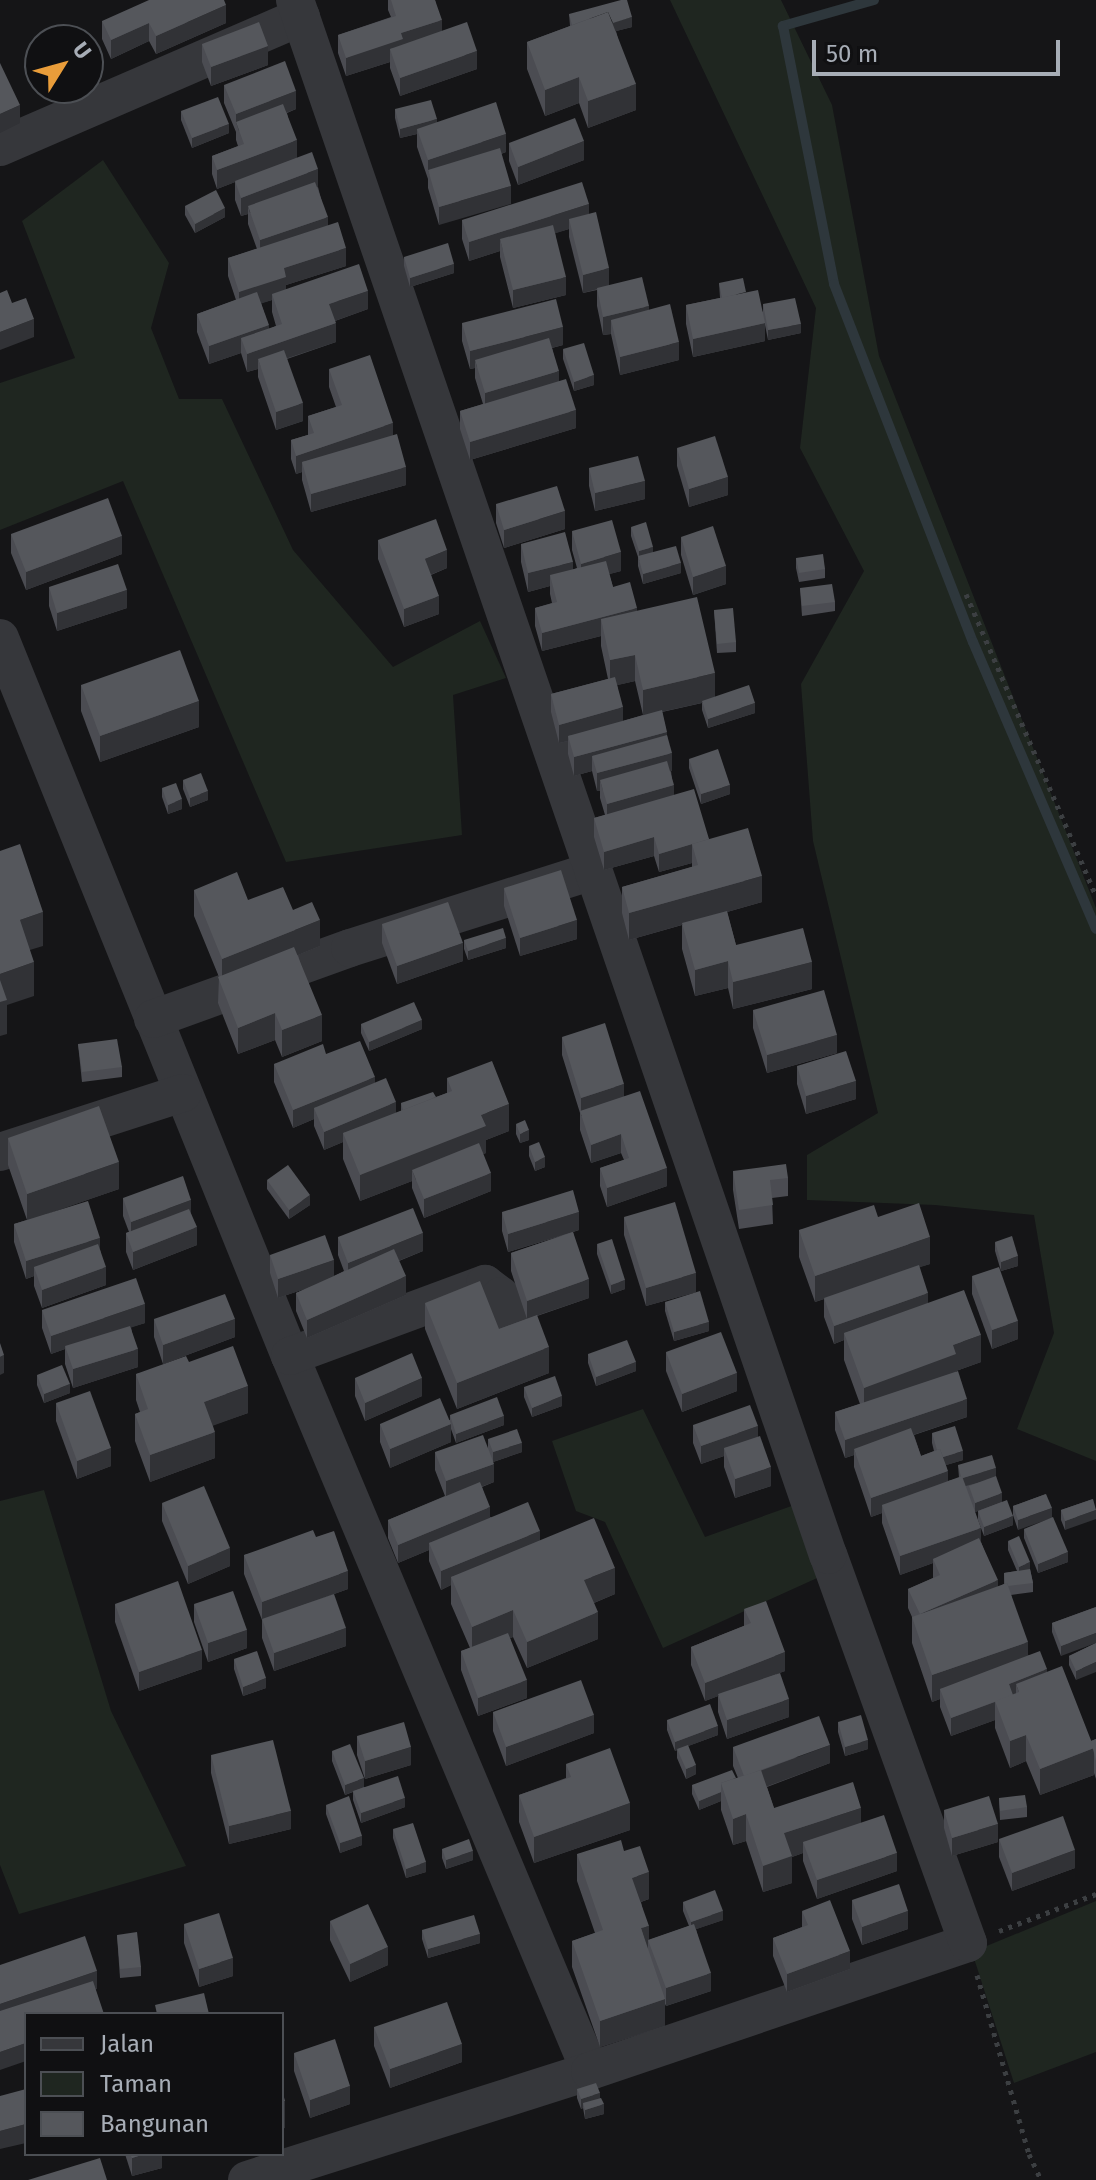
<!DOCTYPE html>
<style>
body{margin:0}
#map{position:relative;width:1096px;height:2180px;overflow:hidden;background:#151517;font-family:"Fira Sans",sans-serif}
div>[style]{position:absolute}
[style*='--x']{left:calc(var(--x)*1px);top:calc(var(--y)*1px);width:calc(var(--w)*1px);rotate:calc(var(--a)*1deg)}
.green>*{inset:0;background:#1f2620}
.stream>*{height:10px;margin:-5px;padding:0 5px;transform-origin:5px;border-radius:5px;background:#2e373c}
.path>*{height:5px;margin-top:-2.5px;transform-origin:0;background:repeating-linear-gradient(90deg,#3c3f42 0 4px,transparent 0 10px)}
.minor>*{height:38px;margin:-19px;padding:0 19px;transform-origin:19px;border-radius:19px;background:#36373b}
.wall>*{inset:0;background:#4b4c52}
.shaded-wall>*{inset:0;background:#313236}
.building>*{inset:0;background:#55575c}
span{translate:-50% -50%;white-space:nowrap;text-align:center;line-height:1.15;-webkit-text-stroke:7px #101012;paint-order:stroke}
.legend{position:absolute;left:24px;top:2012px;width:260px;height:144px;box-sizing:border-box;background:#101012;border:2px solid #4c4f54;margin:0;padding:10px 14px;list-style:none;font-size:24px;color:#a7adb6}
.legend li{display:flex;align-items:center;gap:16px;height:40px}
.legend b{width:40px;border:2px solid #4c4f54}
.north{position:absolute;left:24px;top:24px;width:80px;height:80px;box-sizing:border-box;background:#101012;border:2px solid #4c4f54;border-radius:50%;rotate:53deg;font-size:22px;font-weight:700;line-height:32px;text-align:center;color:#a7adb6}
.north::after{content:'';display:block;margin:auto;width:28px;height:36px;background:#e99d3a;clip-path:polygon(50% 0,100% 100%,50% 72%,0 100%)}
.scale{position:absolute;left:812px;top:40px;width:248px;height:36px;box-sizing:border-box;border:4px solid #a7adb6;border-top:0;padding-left:10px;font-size:24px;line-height:28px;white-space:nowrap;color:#a7adb6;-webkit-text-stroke:6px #101012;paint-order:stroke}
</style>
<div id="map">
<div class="green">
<div style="clip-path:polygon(670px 0,781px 0,832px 105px,879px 356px,1096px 908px,1096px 1461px,1017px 1429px,1054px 1333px,1034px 1215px,935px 1205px,807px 1200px,807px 1155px,878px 1113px,813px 841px,801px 684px,864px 571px,800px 448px,816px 308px)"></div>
<div style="clip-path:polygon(103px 160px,169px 263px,151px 328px,179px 399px,222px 399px,293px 550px,393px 667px,480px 621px,506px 678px,453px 695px,462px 835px,286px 862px,123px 481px,0 530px,0 383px,75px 358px,22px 221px)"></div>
<div style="clip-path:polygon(643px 1409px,705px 1537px,800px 1503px,826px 1574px,663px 1648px,605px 1522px,576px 1511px,552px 1441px)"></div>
<div style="clip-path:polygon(44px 1490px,111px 1711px,186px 1866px,19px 1914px,0 1865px,0 1501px)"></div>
<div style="clip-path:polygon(1096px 1901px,1096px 2052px,1014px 2083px,972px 1952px)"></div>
</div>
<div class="stream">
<div style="--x:874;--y:0;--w:95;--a:164.1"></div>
<div style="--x:783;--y:26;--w:263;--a:78.8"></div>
<div style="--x:834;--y:284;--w:384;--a:68.8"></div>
<div style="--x:973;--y:642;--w:312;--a:66.8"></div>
</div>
<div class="path">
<div style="--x:966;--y:594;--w:329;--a:66.7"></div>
<div style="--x:999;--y:1931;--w:104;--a:-20.9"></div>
<div style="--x:977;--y:1975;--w:186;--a:73.8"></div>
<div style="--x:1029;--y:2154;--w:29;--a:65"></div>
</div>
<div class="minor">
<div style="--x:0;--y:147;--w:328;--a:-23.4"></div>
<div style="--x:0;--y:638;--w:774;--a:68.01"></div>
<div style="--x:290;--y:1356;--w:775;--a:67.24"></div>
<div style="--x:153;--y:1019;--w:209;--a:-19.8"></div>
<div style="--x:350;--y:948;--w:255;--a:-17.6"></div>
<div style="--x:0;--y:1152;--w:192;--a:-17.9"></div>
<div style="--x:290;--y:1356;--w:208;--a:-20.3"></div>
<div style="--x:485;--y:1284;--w:20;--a:37"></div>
<div style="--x:501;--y:1296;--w:44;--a:69.9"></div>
<div style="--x:247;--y:2180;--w:360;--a:-17.6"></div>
<div style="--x:590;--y:2071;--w:399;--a:-18.7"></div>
<div style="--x:968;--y:1943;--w:412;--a:-109.8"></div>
<div style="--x:828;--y:1555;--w:1644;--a:-108.92"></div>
</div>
<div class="wall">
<div style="clip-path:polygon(388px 0,435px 0,442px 31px,477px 69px,400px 96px,390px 68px,390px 62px,346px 76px,338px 53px,338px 35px,391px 17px,388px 10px)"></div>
<div style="clip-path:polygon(569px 14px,632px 27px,616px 31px,636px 110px,588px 128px,579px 103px,545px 116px,527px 69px,527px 42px,570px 26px)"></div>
<div style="clip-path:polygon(102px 21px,226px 23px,156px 54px,149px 41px,111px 59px,102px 39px)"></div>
<div style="clip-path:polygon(202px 44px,268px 65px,211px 86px,202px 62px)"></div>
<div style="clip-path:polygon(evenodd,224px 85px,296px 109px,287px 113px,297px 158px,318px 187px,328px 226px,346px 266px,286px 285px,286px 289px,368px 309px,335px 321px,336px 342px,287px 359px,303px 421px,276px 430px,258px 377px,258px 369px,247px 372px,241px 353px,209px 364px,197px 332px,197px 314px,236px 300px,228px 276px,228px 258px,257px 249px,248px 224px,248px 214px,241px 216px,235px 200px,235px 182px,217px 189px,212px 174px,212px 156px,238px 146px,236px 140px,236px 132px,224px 103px,224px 85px,272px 300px,272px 312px,276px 326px,269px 329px,261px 303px,272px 300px)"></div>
<div style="clip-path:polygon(395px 109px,437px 122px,506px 152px,501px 154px,439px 225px,428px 188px,428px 179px,417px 147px,417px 134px,400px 138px,395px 118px)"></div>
<div style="clip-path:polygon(181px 111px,229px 133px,192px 148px,181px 120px)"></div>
<div style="clip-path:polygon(509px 143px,584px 160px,518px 185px,509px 161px)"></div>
<div style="clip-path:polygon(185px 206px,225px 217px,195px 233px,185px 215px)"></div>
<div style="clip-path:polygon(589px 214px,609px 285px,649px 310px,679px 360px,620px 375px,611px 334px,603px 335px,597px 306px,597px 290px,583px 293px,569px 237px,569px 229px,555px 233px,566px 295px,513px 308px,500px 257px,500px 251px,469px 261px,462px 239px,462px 220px)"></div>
<div style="clip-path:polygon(404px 257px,454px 273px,410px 287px,404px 266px)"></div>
<div style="clip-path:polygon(719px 283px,763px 312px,763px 304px,801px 333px,768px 340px,765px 325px,765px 341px,693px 357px,686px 324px,686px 305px,720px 298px)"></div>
<div style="clip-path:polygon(462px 323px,563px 345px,552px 348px,559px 381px,576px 428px,470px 460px,460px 429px,460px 411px,483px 404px,475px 378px,475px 368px,470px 369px,462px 341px)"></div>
<div style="clip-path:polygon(563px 349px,594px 385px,574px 391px,563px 359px)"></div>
<div style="clip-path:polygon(329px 369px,393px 435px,406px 485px,311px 512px,302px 480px,302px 472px,296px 474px,291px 459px,291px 440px,308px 435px,308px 416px,336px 407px,329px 387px)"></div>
<div style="clip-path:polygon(677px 448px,728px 495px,689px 507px,677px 466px)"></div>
<div style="clip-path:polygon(589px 468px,645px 499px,595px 511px,589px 486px)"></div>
<div style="clip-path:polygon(496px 504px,565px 529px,504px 548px,496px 523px)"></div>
<div style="clip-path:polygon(631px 527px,653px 552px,681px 573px,643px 584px,638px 566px,638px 557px,631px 536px)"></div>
<div style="clip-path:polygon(evenodd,572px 531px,621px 571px,609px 574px,613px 587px,637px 611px,715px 697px,755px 713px,708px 728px,702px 710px,702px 703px,662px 712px,667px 735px,672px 771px,671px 771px,674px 795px,709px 839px,762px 902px,727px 912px,736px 945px,812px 989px,733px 1009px,728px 988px,695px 996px,682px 949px,682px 925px,629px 940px,622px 913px,622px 887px,692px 867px,692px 863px,659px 872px,654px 856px,604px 870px,594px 837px,594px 818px,605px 815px,600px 798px,600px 791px,597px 791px,592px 771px,574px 776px,568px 754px,568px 741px,559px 743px,551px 712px,551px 694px,608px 679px,601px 646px,601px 636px,542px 651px,535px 626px,535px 608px,552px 603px,550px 594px,550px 586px,528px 592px,521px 562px,521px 544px,573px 570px,577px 568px,572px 550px,572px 531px,635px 681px,643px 715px,623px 721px,617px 685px,635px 681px)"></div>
<div style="clip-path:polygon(11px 534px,122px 554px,26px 590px,11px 553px)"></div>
<div style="clip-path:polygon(681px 537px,726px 584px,693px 595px,681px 555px)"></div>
<div style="clip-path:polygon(378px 540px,447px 568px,431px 575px,439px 614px,404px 627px,378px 559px)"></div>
<div style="clip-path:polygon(796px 558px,825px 569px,825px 578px,799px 582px,796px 568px)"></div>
<div style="clip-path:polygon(49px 587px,127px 608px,57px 631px,49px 606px)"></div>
<div style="clip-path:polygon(800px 588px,835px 602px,835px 611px,802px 616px)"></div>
<div style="clip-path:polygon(714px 610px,736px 642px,736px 652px,717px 653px)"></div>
<div style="clip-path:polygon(81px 685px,199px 727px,100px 762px,81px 711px)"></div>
<div style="clip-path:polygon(689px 759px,730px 794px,701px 804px,689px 768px)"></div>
<div style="clip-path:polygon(183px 780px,208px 800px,190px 807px,183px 789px)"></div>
<div style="clip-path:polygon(162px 788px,182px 809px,168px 814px,162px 797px)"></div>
<div style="clip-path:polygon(504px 888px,577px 939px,520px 956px,504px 906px)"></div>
<div style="clip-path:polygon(194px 890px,248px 900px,320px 946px,298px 955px,322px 1041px,282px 1057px,275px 1040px,238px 1054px,218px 1003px,219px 977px,194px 916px)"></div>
<div style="clip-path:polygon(382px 924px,463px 961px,397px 984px,382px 943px)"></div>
<div style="clip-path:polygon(464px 940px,506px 948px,468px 960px,464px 949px)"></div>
<div style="clip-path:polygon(753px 1010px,837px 1053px,767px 1073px,753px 1028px)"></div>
<div style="clip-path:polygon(361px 1024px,422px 1029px,369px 1051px,361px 1033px)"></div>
<div style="clip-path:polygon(562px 1037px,624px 1096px,667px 1186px,607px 1207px,600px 1186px,600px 1168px,624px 1160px,621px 1153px,591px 1163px,580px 1130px,580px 1113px,562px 1055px)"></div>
<div style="clip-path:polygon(78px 1044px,122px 1067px,122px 1077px,82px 1082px)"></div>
<div style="clip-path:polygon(326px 1054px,375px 1083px,396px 1113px,401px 1111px,401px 1103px,436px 1097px,447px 1093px,447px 1078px,509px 1131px,486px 1140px,486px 1153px,483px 1154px,491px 1191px,424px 1218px,412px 1188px,412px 1181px,360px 1201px,343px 1159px,343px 1142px,324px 1150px,314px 1126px,314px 1119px,293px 1128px,274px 1082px,274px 1064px)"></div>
<div style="clip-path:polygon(797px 1066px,856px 1099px,806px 1114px,797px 1084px)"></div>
<div style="clip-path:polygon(516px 1124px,529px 1140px,520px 1143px,516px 1134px)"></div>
<div style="clip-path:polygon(8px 1138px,119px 1189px,46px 1214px,100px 1249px,106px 1285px,42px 1308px,34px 1286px,34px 1276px,26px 1279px,14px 1242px,14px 1224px,27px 1220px,8px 1165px)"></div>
<div style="clip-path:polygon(529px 1146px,545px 1167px,535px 1171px,529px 1156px)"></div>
<div style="clip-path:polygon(733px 1171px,788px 1178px,788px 1196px,772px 1198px,773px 1224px,739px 1229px,733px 1190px)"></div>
<div style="clip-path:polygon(267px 1180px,310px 1205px,289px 1219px,267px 1189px)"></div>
<div style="clip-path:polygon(123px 1198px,191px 1214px,197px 1245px,133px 1270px,126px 1252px,126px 1233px,129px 1232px,123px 1216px)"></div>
<div style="clip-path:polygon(502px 1212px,579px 1230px,573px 1232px,589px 1298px,537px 1316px,549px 1373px,457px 1409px,425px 1329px,425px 1303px,499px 1329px,527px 1319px,511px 1271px,511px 1253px,564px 1235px,508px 1252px,502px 1231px)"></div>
<div style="clip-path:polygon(624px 1217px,696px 1292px,646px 1306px,624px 1235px)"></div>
<div style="clip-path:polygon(878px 1217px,930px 1264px,919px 1267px,928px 1303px,981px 1362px,956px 1371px,967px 1417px,914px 1435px,921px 1456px,934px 1451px,932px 1443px,932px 1433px,963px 1460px,946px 1465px,948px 1481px,959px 1478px,958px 1465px,996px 1477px,1002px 1502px,1013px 1525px,984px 1536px,978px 1520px,978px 1511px,975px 1512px,981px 1542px,998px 1587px,1004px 1584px,1004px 1573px,1017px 1571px,1008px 1550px,1008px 1541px,1030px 1569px,1033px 1583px,1033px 1592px,1011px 1595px,1028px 1655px,1047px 1672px,1091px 1741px,1096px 1739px,1096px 1779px,1094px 1773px,1094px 1775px,1040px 1795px,1026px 1761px,1010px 1768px,995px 1728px,995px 1720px,951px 1736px,940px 1707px,940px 1699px,932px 1702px,912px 1643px,912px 1617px,908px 1608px,908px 1589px,933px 1578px,933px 1563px,900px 1575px,882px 1523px,882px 1513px,871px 1517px,854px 1467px,854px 1455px,845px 1458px,835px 1430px,835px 1412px,860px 1404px,844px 1360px,844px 1340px,834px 1344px,824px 1317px,824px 1299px,815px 1302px,799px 1257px,799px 1230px)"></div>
<div style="clip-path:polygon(338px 1237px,423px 1251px,399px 1261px,406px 1295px,307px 1338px,296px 1311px,296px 1293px,310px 1287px,278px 1298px,270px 1273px,270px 1255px,334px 1276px,344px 1271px,338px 1255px)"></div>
<div style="clip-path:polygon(995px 1242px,1018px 1266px,1001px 1271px,995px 1251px)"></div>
<div style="clip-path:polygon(597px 1244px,625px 1289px,611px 1294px,597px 1254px)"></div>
<div style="clip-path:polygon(972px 1276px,1018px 1339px,992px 1349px,972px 1294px)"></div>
<div style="clip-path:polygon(665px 1302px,709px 1331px,674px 1341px,665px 1311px)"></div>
<div style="clip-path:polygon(42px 1310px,145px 1323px,131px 1327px,138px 1367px,73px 1388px,65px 1364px,65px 1349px,51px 1354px,42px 1328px)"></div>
<div style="clip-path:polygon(154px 1319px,235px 1337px,163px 1364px,154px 1337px)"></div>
<div style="clip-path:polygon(666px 1352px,737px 1391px,682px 1412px,666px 1371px)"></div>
<div style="clip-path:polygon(588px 1354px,636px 1371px,596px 1386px,588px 1363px)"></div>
<div style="clip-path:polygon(189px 1362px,248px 1413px,213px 1425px,215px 1458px,150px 1482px,135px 1441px,135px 1414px,140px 1412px,136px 1400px,136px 1374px)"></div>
<div style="clip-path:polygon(37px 1375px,70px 1393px,44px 1403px,37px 1385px)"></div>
<div style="clip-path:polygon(355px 1378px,422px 1396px,365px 1421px,355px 1396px)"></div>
<div style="clip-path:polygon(524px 1387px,562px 1406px,532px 1417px,524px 1397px)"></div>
<div style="clip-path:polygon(56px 1403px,111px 1466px,77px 1479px,56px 1421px)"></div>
<div style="clip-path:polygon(450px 1415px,504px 1425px,456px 1443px,451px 1429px,451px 1442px,390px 1468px,380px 1442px,380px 1424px,450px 1420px)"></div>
<div style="clip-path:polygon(693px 1425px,758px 1437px,771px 1486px,735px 1498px,724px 1467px,724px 1456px,701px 1464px,693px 1443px)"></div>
<div style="clip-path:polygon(488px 1439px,522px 1452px,493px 1462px,494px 1482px,482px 1487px,490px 1517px,540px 1541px,615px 1594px,594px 1603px,598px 1639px,527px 1668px,513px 1637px,510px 1638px,527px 1698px,478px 1716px,461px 1670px,461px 1651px,470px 1648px,451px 1604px,451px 1585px,441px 1590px,429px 1561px,429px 1550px,398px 1563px,388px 1538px,388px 1520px,445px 1496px,435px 1470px,435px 1452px,488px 1448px)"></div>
<div style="clip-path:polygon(1046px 1494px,1018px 1530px,1013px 1515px,1013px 1506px)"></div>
<div style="clip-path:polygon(1093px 1499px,1065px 1530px,1061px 1520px,1061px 1510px)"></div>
<div style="clip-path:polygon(162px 1503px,230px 1566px,188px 1584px,162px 1521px)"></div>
<div style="clip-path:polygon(1024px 1529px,1068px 1562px,1038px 1573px,1024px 1538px)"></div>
<div style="clip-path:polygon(316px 1537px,348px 1589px,309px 1603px,346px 1646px,274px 1671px,262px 1638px,262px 1620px,244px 1574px,244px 1555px)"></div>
<div style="clip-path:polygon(115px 1604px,202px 1669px,139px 1691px,115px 1622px)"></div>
<div style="clip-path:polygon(194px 1604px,247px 1648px,208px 1662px,194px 1622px)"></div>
<div style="clip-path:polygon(1096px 1607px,1061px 1656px,1052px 1632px,1052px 1623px)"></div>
<div style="clip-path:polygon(744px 1609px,785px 1671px,776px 1674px,789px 1717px,727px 1739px,718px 1712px,718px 1696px,705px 1701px,691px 1665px,691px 1647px,744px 1626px)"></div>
<div style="clip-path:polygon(1096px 1643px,1076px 1680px,1069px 1665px,1069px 1656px)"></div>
<div style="clip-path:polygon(234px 1659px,266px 1688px,243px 1696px,234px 1669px)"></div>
<div style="clip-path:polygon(493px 1712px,594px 1733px,506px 1766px,493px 1731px)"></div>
<div style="clip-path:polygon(667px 1720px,718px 1735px,688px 1746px,696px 1774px,686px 1779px,677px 1758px,677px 1750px,675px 1751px,667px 1730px)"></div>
<div style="clip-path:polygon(838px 1722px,868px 1749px,845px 1756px,838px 1732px)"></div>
<div style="clip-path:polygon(357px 1736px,411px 1765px,365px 1779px,357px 1755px)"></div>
<div style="clip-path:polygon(733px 1747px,830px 1763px,767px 1787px,774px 1808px,861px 1823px,897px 1871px,817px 1899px,803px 1861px,803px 1853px,792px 1857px,792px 1883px,763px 1892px,746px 1841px,733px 1845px,721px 1810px,721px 1801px,699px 1810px,692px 1794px,692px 1785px,738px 1778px,733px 1766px)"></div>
<div style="clip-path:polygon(332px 1751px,364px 1787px,405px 1807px,361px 1823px,353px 1800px,353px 1792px,345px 1795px,332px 1761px)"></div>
<div style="clip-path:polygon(211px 1755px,291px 1829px,229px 1844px,211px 1773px)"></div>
<div style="clip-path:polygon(566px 1764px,630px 1830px,534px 1863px,519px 1822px,519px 1795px,566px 1778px)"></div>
<div style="clip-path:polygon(999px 1798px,1027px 1807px,1027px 1817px,1000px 1820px)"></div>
<div style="clip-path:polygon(326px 1805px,362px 1845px,340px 1853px,326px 1814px)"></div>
<div style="clip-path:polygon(944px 1810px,998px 1842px,952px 1856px,944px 1828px)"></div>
<div style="clip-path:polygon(393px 1829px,426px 1872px,406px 1878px,393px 1838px)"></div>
<div style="clip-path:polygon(999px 1839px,1075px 1868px,1012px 1891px,999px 1857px)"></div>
<div style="clip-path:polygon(442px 1849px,473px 1860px,446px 1869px,442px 1858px)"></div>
<div style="clip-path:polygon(624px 1851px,649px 1899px,641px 1902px,649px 1940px,689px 1926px,683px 1911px,683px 1902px,723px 1920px,696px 1929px,711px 1991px,666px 2006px,665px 2004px,665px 2026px,600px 2047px,572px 1967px,572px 1941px,595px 1933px,577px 1881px,577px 1854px)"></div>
<div style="clip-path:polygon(852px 1900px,908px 1929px,862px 1945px,852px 1919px)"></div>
<div style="clip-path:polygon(802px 1911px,850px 1969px,787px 1992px,773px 1956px,773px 1938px,802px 1927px)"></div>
<div style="clip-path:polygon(330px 1921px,388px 1965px,350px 1982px,330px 1940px)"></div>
<div style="clip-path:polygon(184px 1924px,233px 1976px,199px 1987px,184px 1943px)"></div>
<div style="clip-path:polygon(422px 1930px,480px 1943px,428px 1958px,422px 1939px)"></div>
<div style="clip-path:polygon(117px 1935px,141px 1967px,141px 1976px,120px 1978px)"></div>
<div style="clip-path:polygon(374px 2027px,462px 2062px,390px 2088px,374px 2046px)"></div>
<div style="clip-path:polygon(294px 2053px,350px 2104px,310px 2118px,294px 2071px)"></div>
<div style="clip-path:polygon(577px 2089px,600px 2098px,604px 2114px,585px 2119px,583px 2108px,581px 2109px,577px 2098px)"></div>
<div style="clip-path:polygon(125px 2154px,162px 2154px,162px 2168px,132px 2176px)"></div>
</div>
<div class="shaded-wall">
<div style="clip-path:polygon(226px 5px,226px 23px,156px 54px,156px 36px)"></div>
<div style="clip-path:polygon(632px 17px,632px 27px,574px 42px,574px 33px)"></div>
<div style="clip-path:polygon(442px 20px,442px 38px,390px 49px,390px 62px,346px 76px,346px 58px,401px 33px)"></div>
<div style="clip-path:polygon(149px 23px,149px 41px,111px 59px,111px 40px)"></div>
<div style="clip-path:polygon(268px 46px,268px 65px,211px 86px,211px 67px)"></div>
<div style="clip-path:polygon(477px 51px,477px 69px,400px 96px,400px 78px)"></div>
<div style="clip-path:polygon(579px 77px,579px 103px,545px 116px,545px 90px)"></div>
<div style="clip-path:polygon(636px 84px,636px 110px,588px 128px,588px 101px)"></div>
<div style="clip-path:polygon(296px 91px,296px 109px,239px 131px,236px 122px,236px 132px,236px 114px)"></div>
<div style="clip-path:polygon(20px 105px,20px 123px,0 133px,0 114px)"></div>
<div style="clip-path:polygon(437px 119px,437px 129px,417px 129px,417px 134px,400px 138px,400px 129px)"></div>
<div style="clip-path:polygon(229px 124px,229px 133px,192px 148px,192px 138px)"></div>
<div style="clip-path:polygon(506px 134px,506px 152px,431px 178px,428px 170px,428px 179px,428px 160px)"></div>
<div style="clip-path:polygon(297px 140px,297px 158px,217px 189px,217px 170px)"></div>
<div style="clip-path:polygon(584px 141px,584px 160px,518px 185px,518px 167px)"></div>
<div style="clip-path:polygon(318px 169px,318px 187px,250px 213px,248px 206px,248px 214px,241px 216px,241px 198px)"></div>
<div style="clip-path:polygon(511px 186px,511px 204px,439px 225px,439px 207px)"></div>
<div style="clip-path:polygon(589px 204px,589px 222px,569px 219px,569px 229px,503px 250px,500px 239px,500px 251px,469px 261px,469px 242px)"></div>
<div style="clip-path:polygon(225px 208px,225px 217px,195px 233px,195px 224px)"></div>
<div style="clip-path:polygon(328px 217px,328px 235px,260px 259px,260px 240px)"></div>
<div style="clip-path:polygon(346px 248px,346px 266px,286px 285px,286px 295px,272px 294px,272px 300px,239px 311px,239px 292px,284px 268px)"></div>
<div style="clip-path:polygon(454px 264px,454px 273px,410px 287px,410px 278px)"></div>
<div style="clip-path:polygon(609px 268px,609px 286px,583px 293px,583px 275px)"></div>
<div style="clip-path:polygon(566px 277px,566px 295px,513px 308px,513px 290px)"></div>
<div style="clip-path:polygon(368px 291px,368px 309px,329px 323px,329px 304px)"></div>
<div style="clip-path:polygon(649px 306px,649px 324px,611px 320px,611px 334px,603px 335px,603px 317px)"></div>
<div style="clip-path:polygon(34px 319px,34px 337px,0 350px,0 332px)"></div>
<div style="clip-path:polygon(336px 323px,336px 342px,261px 367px,258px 359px,258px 369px,247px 372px,247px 354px)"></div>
<div style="clip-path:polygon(765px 323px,765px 341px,693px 357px,693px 339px)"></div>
<div style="clip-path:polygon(801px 324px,801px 333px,768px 340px,768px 330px)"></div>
<div style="clip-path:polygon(269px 325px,269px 343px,241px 338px,241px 353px,209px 364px,209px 346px)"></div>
<div style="clip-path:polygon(563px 327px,563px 345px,477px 367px,475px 360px,475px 368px,470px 369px,470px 351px)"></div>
<div style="clip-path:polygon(679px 342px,679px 360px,620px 375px,620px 357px)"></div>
<div style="clip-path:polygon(559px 371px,559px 390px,485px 411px,485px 393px)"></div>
<div style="clip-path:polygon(594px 375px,594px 385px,574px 391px,574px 382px)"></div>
<div style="clip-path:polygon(303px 403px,303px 421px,276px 430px,276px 412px)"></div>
<div style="clip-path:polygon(576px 410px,576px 428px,470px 460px,470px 442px)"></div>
<div style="clip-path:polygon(393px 423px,393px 442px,302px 462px,302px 472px,296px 474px,296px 456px)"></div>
<div style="clip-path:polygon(406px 467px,406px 485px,311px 512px,311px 494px)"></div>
<div style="clip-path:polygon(728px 477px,728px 495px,689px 507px,689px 489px)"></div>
<div style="clip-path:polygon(645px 481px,645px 499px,595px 511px,595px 493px)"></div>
<div style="clip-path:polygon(565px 511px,565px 529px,504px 548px,504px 530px)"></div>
<div style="clip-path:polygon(122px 536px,122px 554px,26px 590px,26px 572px)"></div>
<div style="clip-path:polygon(653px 547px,653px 556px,639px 561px,639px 551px)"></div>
<div style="clip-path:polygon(447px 550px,447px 568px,425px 577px,425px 559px)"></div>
<div style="clip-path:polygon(621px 552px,621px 571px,581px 582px,581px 564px)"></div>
<div style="clip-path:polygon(573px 562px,573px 580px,550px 575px,550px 586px,528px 592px,528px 573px)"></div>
<div style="clip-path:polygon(681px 563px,681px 573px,643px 584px,643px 574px)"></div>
<div style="clip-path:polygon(726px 566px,726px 584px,693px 595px,693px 577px)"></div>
<div style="clip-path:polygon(127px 590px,127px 608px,57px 631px,57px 613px)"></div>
<div style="clip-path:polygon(439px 596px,439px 614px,404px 627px,404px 609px)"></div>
<div style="clip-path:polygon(637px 608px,637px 627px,601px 619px,601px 636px,542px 651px,542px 633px)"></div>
<div style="clip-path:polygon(635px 655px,635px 681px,610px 687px,610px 660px)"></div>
<div style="clip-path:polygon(715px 673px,715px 700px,643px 716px,643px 690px)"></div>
<div style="clip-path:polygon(199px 701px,199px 727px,100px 762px,100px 736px)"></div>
<div style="clip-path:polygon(755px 703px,755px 713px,708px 728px,708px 719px)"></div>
<div style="clip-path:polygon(623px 707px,623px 726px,568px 736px,568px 741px,559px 743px,559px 725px)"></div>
<div style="clip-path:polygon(667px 732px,667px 751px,592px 756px,592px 771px,574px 776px,574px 757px)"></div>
<div style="clip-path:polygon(672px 753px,672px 771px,603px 790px,600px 780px,600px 791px,597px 791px,597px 773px)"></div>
<div style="clip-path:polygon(674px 785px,674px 803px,607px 822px,607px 804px)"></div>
<div style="clip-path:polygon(730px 785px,730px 794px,701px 804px,701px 794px)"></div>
<div style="clip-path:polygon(208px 791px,208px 800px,190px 807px,190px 798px)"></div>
<div style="clip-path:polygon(182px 799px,182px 809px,168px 814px,168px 805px)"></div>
<div style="clip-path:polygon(654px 837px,654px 856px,604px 870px,604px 852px)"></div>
<div style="clip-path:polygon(692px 844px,692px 863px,659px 872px,659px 854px)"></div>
<div style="clip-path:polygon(762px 876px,762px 902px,629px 940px,629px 913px)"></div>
<div style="clip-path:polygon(43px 912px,43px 946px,20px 953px,20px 920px)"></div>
<div style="clip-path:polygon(320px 920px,320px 946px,222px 986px,222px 959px)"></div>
<div style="clip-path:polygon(577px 920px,577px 939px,520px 956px,520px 938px)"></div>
<div style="clip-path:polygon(506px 938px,506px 948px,468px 960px,468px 951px)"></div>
<div style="clip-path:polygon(463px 943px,463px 961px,397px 984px,397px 966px)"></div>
<div style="clip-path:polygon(728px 961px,728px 988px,695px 996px,695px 970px)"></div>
<div style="clip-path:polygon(34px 962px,34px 996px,7px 1005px,7px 1034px,0 1036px,0 974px)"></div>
<div style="clip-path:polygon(812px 962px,812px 989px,733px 1009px,733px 982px)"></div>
<div style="clip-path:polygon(275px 1013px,275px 1040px,238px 1054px,238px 1028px)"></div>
<div style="clip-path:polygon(322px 1015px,322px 1041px,282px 1057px,282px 1030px)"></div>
<div style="clip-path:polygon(422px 1020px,422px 1029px,369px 1051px,369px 1042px)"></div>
<div style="clip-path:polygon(837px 1035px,837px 1053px,767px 1073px,767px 1055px)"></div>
<div style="clip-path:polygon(375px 1077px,375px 1095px,314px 1108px,314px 1119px,293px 1128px,293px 1110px)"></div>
<div style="clip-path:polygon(856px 1081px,856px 1099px,806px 1114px,806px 1096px)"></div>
<div style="clip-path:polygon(624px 1084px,624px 1102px,581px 1116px,581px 1098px)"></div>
<div style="clip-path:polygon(396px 1102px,396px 1120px,343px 1133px,343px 1142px,324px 1150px,324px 1132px)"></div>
<div style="clip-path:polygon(509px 1104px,509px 1131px,486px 1140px,486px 1153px,416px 1180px,412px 1170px,412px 1181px,360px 1201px,360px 1175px,481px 1115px)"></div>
<div style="clip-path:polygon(529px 1130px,529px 1140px,520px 1143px,520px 1134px)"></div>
<div style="clip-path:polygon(621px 1134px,621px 1153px,591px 1163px,591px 1145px)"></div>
<div style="clip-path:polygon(545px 1157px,545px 1167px,535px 1171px,535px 1162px)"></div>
<div style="clip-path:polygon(119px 1162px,119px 1189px,27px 1221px,27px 1194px)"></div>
<div style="clip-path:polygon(667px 1168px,667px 1186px,607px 1207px,607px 1188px)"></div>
<div style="clip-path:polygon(491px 1173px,491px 1191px,424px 1218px,424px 1199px)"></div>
<div style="clip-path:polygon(310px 1195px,310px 1205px,289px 1219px,289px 1210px)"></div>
<div style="clip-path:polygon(191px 1200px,191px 1218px,131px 1240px,131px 1222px)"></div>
<div style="clip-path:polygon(579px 1212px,579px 1230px,508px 1252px,508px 1234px)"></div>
<div style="clip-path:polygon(197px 1227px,197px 1245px,133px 1270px,133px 1252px)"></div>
<div style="clip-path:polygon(423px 1233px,423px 1251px,348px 1281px,348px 1263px)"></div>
<div style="clip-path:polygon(930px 1237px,930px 1264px,815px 1302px,815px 1276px)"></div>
<div style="clip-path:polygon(100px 1238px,100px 1256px,34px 1267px,34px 1276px,26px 1279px,26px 1261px)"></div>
<div style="clip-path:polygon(1018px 1256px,1018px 1266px,1001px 1271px,1001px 1262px)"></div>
<div style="clip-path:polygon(334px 1260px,334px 1279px,278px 1298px,278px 1279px)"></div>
<div style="clip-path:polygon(106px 1267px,106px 1285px,42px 1308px,42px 1290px)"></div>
<div style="clip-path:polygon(696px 1273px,696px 1292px,646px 1306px,646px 1288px)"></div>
<div style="clip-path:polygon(406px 1276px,406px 1295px,307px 1338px,307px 1320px)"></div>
<div style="clip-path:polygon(589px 1279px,589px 1298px,527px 1319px,527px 1301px)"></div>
<div style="clip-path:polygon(625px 1280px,625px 1289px,611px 1294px,611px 1285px)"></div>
<div style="clip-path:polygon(928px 1293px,928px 1311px,844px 1333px,844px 1340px,834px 1344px,834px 1326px)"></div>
<div style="clip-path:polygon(145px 1304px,145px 1323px,67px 1349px,65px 1346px,65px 1349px,51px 1354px,51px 1336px)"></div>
<div style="clip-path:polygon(235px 1319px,235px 1337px,163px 1364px,163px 1345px)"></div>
<div style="clip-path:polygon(1018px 1321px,1018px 1339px,992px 1349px,992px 1330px)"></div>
<div style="clip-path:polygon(709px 1322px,709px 1331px,674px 1341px,674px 1332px)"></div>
<div style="clip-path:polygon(981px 1335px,981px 1362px,956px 1371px,956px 1380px,864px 1414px,864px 1388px,953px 1345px)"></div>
<div style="clip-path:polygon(549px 1347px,549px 1373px,457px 1409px,457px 1383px)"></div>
<div style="clip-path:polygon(138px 1349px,138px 1367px,73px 1388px,73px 1369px)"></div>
<div style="clip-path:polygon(4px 1355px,4px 1373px,0 1375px,0 1357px)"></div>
<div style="clip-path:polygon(636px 1362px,636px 1371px,596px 1386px,596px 1377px)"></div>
<div style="clip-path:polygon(737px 1373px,737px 1391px,682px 1412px,682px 1394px)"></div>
<div style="clip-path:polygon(422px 1378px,422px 1396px,365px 1421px,365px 1403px)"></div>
<div style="clip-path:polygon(70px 1384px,70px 1393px,44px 1403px,44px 1394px)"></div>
<div style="clip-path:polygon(248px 1386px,248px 1413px,204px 1429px,204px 1402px)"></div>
<div style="clip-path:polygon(562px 1396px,562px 1406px,532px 1417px,532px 1408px)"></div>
<div style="clip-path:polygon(967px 1399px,967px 1417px,856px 1454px,854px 1449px,854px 1455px,845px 1458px,845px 1440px)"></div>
<div style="clip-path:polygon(504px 1416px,504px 1425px,456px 1443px,456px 1434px)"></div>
<div style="clip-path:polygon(451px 1424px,451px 1442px,390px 1468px,390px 1449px)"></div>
<div style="clip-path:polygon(758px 1426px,758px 1444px,724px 1448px,724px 1456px,701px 1464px,701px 1446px)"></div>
<div style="clip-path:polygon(215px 1432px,215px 1458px,150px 1482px,150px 1455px)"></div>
<div style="clip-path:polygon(522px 1443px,522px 1452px,493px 1462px,493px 1452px)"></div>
<div style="clip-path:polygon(111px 1448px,111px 1466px,77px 1479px,77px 1461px)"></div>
<div style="clip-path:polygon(963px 1451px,963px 1460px,940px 1467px,940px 1458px)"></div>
<div style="clip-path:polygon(494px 1464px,494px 1482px,446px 1500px,446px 1481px)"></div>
<div style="clip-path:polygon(771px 1467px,771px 1486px,735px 1498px,735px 1479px)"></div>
<div style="clip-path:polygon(996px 1468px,996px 1478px,962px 1487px,962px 1478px)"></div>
<div style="clip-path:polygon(948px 1471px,948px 1490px,882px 1505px,882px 1513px,871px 1517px,871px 1498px)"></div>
<div style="clip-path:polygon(1002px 1493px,1002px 1502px,975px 1512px,975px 1503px)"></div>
<div style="clip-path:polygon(490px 1507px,490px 1525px,429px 1543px,429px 1550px,398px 1563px,398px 1545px)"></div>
<div style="clip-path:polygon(1052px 1508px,1052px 1518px,1018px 1530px,1018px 1520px)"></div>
<div style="clip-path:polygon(1096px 1510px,1096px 1519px,1065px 1530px,1065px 1521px)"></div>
<div style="clip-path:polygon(1013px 1516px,1013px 1525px,984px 1536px,984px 1527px)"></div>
<div style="clip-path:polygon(981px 1528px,981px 1546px,933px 1559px,933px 1563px,900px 1575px,900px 1556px)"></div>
<div style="clip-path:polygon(540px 1531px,540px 1549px,451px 1577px,451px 1585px,441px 1590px,441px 1571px)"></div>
<div style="clip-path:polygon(230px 1548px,230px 1566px,188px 1584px,188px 1566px)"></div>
<div style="clip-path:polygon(1068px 1552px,1068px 1562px,1038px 1573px,1038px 1564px)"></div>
<div style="clip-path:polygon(1030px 1562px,1030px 1571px,1019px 1576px,1019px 1567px)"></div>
<div style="clip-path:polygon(615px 1568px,615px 1594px,584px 1607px,584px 1580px)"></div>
<div style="clip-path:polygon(348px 1571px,348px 1589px,262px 1620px,262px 1602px)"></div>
<div style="clip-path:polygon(998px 1580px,998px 1598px,920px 1614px)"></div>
<div style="clip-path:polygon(513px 1610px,513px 1637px,472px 1654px,472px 1627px)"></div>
<div style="clip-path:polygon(598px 1612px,598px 1639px,527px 1668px,527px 1642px)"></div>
<div style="clip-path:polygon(346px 1628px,346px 1646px,274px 1671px,274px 1653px)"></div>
<div style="clip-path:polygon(247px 1630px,247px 1648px,208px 1662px,208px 1643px)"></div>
<div style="clip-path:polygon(1096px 1633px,1096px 1643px,1061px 1656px,1061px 1646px)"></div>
<div style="clip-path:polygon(1028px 1642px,1028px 1668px,940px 1689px,940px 1699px,932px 1702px,932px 1675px)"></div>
<div style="clip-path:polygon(202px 1650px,202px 1669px,139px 1691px,139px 1672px)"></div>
<div style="clip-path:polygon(785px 1652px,785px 1671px,705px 1701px,705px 1683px)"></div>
<div style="clip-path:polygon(1096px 1662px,1096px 1672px,1076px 1680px,1076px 1671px)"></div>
<div style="clip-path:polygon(1047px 1669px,1047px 1688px,1019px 1692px,1016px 1684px,1016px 1700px,1013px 1701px,1009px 1684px)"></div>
<div style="clip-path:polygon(266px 1678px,266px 1688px,243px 1696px,243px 1687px)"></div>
<div style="clip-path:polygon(527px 1680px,527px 1698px,478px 1716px,478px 1698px)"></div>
<div style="clip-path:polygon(789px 1699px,789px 1717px,727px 1739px,727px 1720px)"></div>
<div style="clip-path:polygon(995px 1702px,995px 1720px,951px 1736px,951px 1718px)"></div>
<div style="clip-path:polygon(594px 1715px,594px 1733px,506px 1766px,506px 1747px)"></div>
<div style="clip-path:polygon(718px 1726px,718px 1735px,675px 1751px,675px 1742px)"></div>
<div style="clip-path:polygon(1026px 1735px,1026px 1761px,1010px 1768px,1010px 1741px)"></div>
<div style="clip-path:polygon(868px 1740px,868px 1749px,845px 1756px,845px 1747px)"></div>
<div style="clip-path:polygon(830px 1745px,830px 1763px,744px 1795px,744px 1777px)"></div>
<div style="clip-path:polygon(411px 1747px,411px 1765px,365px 1779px,365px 1761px)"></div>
<div style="clip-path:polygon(1094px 1748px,1094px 1775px,1040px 1795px,1040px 1769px)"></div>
<div style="clip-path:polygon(696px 1765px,696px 1774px,686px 1779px,686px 1769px)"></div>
<div style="clip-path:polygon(364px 1778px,364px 1787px,345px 1795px,345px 1785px)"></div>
<div style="clip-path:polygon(721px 1792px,721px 1801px,699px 1810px,699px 1801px)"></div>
<div style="clip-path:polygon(405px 1798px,405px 1807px,361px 1823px,361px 1813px)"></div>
<div style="clip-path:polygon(630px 1803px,630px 1830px,534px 1863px,534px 1837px)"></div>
<div style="clip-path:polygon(861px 1808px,861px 1834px,803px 1842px,803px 1853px,792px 1857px,792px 1883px,763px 1892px,763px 1866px,784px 1833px)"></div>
<div style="clip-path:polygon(291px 1811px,291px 1829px,229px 1844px,229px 1826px)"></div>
<div style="clip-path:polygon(746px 1814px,746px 1841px,733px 1845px,733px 1819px)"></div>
<div style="clip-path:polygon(998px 1824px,998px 1842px,952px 1856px,952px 1838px)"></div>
<div style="clip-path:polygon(362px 1836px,362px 1845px,340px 1853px,340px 1843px)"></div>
<div style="clip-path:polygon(1075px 1850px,1075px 1868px,1012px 1891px,1012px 1873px)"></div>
<div style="clip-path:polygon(473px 1851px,473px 1860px,446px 1869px,446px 1860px)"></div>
<div style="clip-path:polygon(897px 1853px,897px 1871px,817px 1899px,817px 1880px)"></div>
<div style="clip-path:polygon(426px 1862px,426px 1872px,406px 1878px,406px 1869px)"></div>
<div style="clip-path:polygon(649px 1872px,649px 1899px,632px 1905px,632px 1878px)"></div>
<div style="clip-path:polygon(723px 1911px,723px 1920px,691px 1931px,691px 1922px)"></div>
<div style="clip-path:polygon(908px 1911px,908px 1929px,862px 1945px,862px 1927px)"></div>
<div style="clip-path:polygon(649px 1926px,649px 1941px,648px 1940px,648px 1952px,641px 1928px)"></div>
<div style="clip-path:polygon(480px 1934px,480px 1943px,428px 1958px,428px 1949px)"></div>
<div style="clip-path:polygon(388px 1947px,388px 1965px,350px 1982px,350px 1964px)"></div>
<div style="clip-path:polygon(850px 1951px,850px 1969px,787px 1992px,787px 1974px)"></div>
<div style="clip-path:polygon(233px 1958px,233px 1976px,199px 1987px,199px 1969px)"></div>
<div style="clip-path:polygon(97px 1971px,97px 1989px,0 2022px,0 2004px)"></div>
<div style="clip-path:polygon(711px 1973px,711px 1991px,666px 2006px,666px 1988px)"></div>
<div style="clip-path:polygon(665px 1999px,665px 2026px,600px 2047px,600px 2021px)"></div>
<div style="clip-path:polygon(26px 2043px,26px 2061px,0 2070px,0 2052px)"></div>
<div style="clip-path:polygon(462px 2044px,462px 2062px,390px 2088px,390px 2069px)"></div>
<div style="clip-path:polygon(350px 2086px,350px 2104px,310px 2118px,310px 2100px)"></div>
<div style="clip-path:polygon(600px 2093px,600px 2102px,583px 2103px,583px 2108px,581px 2109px,581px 2099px)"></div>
<div style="clip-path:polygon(285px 2101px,285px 2128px,282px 2129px,282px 2102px)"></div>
<div style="clip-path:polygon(604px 2104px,604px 2114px,585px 2119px,585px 2110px)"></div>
<div style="clip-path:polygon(26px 2124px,26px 2143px,0 2149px,0 2131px)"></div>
<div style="clip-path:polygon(145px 2154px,162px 2154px,162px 2168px,132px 2176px,132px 2158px)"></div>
</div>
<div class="building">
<div style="clip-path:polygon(149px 0,224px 0,226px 5px,156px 36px,149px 23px,111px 40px,102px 21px)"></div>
<div style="clip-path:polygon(391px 0,435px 0,442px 20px,401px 33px,403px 39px,346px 58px,338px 35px,396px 16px)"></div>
<div style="clip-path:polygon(621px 0,627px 0,632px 17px,613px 23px,608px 12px,572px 25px,569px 14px)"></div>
<div style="clip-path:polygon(608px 12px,636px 84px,588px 101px,579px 77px,545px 90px,527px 42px)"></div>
<div style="clip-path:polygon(259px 22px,268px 46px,211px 67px,202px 44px)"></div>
<div style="clip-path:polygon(467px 22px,477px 51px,400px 78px,390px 49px)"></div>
<div style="clip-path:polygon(285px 61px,296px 91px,236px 114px,224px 85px)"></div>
<div style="clip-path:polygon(0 63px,20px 105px,0 114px)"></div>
<div style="clip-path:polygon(218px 97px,229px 124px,192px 138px,181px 111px)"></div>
<div style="clip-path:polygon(431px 100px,437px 119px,400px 129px,395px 109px)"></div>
<div style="clip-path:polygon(496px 102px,506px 134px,428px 160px,417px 129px)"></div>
<div style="clip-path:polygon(283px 104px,297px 140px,217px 170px,212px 156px,244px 144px,236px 122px)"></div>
<div style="clip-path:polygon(575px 118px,584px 141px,518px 167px,509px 143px)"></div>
<div style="clip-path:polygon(500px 148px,511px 186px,439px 207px,428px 170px)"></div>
<div style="clip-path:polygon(312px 152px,318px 169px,241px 198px,235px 181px)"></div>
<div style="clip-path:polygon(315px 182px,328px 217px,260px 240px,248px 206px)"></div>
<div style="clip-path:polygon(582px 182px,589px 204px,469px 242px,462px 220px)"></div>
<div style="clip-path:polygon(216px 190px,225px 208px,195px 224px,185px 206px)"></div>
<div style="clip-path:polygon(596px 212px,609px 268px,583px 275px,569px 219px)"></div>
<div style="clip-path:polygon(338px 222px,346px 248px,284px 268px,286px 277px,239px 292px,228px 258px)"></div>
<div style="clip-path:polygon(553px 225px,566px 277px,513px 290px,500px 239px)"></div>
<div style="clip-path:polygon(448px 243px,454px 264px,410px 278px,404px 257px)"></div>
<div style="clip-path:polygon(359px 264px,368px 291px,329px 304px,336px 323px,247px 354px,241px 338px,282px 324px,272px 294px)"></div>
<div style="clip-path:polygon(642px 277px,649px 306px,603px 317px,597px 288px)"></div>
<div style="clip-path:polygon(743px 278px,746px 292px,722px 298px,719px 283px)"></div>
<div style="clip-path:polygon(7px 290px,12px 303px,26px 298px,34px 319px,0 332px,0 293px)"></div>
<div style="clip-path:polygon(758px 290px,765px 323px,693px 339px,686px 305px)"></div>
<div style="clip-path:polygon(257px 292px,269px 325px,209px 346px,197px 314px)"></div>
<div style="clip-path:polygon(795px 298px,801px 324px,768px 330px,763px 304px)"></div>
<div style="clip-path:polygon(556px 299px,563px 327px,470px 351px,462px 323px)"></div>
<div style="clip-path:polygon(670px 304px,679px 342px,620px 357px,611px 320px)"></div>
<div style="clip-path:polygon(549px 338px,559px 371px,485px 393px,475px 360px)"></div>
<div style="clip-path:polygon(584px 343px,594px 375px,574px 382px,563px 349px)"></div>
<div style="clip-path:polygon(284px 350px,303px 403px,276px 412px,258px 359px)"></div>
<div style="clip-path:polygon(370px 355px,393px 423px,296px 456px,291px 440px,314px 433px,308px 416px,342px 405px,329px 369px)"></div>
<div style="clip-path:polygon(566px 379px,576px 410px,470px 442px,460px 411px)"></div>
<div style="clip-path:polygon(397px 434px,406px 467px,311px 494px,302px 462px)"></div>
<div style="clip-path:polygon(715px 436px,728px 477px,689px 489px,677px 448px)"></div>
<div style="clip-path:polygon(638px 456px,645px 481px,595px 493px,589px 468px)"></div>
<div style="clip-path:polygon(557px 486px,565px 511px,504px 530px,496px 504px)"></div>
<div style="clip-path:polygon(108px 498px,122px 536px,26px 572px,11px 534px)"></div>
<div style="clip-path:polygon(436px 519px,447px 550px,425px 559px,439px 596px,404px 609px,378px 540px)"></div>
<div style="clip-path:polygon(612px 520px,621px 552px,581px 564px,572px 531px)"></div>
<div style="clip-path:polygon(646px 522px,653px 547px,639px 551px,631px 527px)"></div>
<div style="clip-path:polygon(713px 526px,726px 566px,693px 577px,681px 537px)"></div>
<div style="clip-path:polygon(565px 532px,573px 562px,528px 573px,521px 544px)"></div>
<div style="clip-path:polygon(676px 546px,681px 563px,643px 574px,638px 556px)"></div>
<div style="clip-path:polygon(823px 554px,825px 569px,799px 573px,796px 558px)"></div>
<div style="clip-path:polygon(606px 561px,613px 587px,630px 582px,637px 608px,542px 633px,535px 608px,557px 602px,550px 575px)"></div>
<div style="clip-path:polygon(118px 564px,127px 590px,57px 613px,49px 587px)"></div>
<div style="clip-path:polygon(832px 584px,835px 602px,802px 606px,800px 588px)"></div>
<div style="clip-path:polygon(697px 597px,715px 673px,643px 690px,635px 655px,610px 660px,601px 619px)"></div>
<div style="clip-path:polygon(733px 608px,736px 642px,717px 644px,714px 610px)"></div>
<div style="clip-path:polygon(180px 650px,199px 701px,100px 736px,81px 685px)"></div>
<div style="clip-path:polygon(615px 677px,623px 707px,559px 725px,551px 694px)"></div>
<div style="clip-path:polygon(749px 685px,755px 703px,708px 719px,702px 701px)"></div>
<div style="clip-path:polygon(662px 710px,667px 732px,574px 757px,568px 736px)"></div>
<div style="clip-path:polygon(667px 735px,672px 753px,597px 773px,592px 756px)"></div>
<div style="clip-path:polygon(718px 749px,730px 785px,701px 794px,689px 759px)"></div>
<div style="clip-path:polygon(667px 761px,674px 785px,607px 804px,600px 780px)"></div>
<div style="clip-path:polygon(201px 773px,208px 791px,190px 798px,183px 780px)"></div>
<div style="clip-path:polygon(176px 783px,182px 799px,168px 805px,162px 788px)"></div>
<div style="clip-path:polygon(694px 789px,709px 839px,659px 854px,654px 837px,604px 852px,594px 818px)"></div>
<div style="clip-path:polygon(748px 828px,762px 876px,629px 913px,622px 887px,698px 865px,692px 844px)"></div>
<div style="clip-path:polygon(20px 844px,43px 912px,20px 920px,34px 962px,0 974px,0 851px)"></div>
<div style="clip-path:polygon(561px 870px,577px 920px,520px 938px,504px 888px)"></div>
<div style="clip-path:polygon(237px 872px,248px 900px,283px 887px,293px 910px,312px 902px,320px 920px,222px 959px,194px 890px)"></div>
<div style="clip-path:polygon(448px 902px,463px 943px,397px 966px,382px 924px)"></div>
<div style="clip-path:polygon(727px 911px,736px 945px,803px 928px,812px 962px,733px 982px,728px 961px,695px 970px,682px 923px)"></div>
<div style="clip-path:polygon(503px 928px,506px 938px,468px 951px,464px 940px)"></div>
<div style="clip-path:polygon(294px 947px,322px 1015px,282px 1030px,275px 1013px,238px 1028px,218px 977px)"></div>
<div style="clip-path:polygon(0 980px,7px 1000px,0 1002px)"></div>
<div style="clip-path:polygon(824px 990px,837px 1035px,767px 1055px,753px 1010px)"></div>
<div style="clip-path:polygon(414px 1002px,422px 1020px,369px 1042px,361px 1024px)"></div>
<div style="clip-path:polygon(605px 1023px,624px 1084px,581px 1098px,562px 1037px)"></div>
<div style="clip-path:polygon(117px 1039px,122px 1067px,82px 1072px,78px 1044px)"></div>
<div style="clip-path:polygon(360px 1041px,375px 1077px,293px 1110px,274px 1064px,323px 1044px,326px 1054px)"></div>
<div style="clip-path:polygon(846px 1051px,856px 1081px,806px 1096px,797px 1066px)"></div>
<div style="clip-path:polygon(492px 1061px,509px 1104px,481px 1115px,486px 1126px,360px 1175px,343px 1133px,452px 1091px,447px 1078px)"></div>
<div style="clip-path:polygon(386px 1078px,396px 1102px,324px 1132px,314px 1108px)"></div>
<div style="clip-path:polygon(640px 1091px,667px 1168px,607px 1188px,600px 1168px,629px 1158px,621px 1134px,591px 1145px,580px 1111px)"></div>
<div style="clip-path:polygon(433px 1092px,436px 1097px,403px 1110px,401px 1103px)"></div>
<div style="clip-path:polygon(99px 1106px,119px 1162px,27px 1194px,8px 1138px)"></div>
<div style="clip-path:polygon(525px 1120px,529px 1130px,520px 1134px,516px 1124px)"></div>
<div style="clip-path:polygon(539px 1142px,545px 1157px,535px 1162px,529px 1146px)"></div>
<div style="clip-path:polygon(479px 1143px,491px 1173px,424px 1199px,412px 1170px)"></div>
<div style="clip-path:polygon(786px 1164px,788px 1178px,770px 1180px,773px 1205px,739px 1210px,733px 1171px)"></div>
<div style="clip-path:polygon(288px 1165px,310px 1195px,289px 1210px,267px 1180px)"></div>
<div style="clip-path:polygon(183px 1176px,191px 1200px,131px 1222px,123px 1198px)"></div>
<div style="clip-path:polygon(573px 1190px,579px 1212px,508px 1234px,502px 1212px)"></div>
<div style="clip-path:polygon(88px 1201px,100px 1238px,26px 1261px,14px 1224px)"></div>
<div style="clip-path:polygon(675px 1202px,696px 1273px,646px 1288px,624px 1217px)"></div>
<div style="clip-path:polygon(919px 1203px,930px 1237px,815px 1276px,799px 1230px,874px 1205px,878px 1217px)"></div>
<div style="clip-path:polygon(413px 1208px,423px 1233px,348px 1263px,338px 1237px)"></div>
<div style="clip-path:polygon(189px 1209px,197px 1227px,133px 1252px,126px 1233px)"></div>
<div style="clip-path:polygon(573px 1232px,589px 1279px,527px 1301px,511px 1253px)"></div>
<div style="clip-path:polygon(325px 1235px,334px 1260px,278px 1279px,270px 1255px)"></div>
<div style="clip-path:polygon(1012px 1236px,1018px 1256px,1001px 1262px,995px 1242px)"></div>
<div style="clip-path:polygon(612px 1239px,625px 1280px,611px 1285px,597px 1244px)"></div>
<div style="clip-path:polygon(98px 1244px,106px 1267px,42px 1290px,34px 1267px)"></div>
<div style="clip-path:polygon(394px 1249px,406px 1276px,307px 1320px,296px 1293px)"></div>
<div style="clip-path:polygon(919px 1265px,928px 1293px,834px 1326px,824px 1298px)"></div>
<div style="clip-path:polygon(999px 1267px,1018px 1321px,992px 1330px,972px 1276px)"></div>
<div style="clip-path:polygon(136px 1278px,145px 1304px,51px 1336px,42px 1310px)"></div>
<div style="clip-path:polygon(480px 1281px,499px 1329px,537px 1315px,549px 1347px,457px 1383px,425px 1303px)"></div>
<div style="clip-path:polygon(964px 1290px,981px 1335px,953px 1345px,956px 1354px,864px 1388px,844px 1333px)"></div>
<div style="clip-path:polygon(700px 1291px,709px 1322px,674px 1332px,665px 1302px)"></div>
<div style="clip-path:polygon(225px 1294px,235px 1319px,163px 1345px,154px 1319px)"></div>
<div style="clip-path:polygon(130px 1326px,138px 1349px,73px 1369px,65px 1346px)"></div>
<div style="clip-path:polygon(721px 1332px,737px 1373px,682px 1394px,666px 1352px)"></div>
<div style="clip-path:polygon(627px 1340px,636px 1362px,596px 1377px,588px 1354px)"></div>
<div style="clip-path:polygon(0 1343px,4px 1355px,0 1357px)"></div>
<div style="clip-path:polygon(233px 1346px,248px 1386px,204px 1402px,215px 1432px,150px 1455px,135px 1414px,148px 1409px,136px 1374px,186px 1356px,189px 1362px)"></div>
<div style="clip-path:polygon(412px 1353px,422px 1378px,365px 1403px,355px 1378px)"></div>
<div style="clip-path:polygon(62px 1365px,70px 1384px,44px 1394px,37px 1375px)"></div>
<div style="clip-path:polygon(958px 1371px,967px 1399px,845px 1440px,835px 1412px)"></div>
<div style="clip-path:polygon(555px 1376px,562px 1396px,532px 1408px,524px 1387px)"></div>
<div style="clip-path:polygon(90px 1391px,111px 1448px,77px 1461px,56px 1403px)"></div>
<div style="clip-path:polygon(497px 1397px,504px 1416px,456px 1434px,450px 1415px)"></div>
<div style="clip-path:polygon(440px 1398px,451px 1424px,390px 1449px,380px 1424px)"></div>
<div style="clip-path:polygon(750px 1405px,758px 1426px,701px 1446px,693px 1425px)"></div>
<div style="clip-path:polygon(955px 1426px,963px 1451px,943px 1457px,940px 1449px,937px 1450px,932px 1433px)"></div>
<div style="clip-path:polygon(911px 1428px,921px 1456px,940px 1449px,948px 1471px,871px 1498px,854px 1449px)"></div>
<div style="clip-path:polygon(517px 1429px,522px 1443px,493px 1452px,488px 1439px)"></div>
<div style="clip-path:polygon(483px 1435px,494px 1464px,446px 1481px,435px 1452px)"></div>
<div style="clip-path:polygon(760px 1436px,771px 1467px,735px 1479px,724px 1448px)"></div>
<div style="clip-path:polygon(992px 1455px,996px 1468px,963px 1478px,961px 1477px,958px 1465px)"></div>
<div style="clip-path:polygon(962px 1476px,981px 1528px,900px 1556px,882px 1505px)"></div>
<div style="clip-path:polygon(996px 1476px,1002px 1493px,975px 1503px,969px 1486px)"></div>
<div style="clip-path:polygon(480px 1482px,490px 1507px,398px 1545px,388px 1520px)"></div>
<div style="clip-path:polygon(204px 1486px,230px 1548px,188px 1566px,162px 1503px)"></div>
<div style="clip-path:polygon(1046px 1494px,1052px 1508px,1018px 1520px,1013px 1506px)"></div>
<div style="clip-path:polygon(1093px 1499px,1096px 1510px,1065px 1521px,1061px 1510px)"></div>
<div style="clip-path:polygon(1007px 1500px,1013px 1516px,984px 1527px,978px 1511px)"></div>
<div style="clip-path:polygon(528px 1502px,540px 1531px,441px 1571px,429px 1543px)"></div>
<div style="clip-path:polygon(1053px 1517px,1068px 1552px,1038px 1564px,1024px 1529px)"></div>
<div style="clip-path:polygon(594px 1518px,615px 1568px,584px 1580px,598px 1612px,527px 1642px,513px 1610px,472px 1627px,451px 1577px)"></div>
<div style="clip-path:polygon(313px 1530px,316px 1537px,334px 1531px,348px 1571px,262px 1602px,244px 1555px)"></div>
<div style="clip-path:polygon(1019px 1536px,1030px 1562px,1019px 1567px,1008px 1541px)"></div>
<div style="clip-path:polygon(979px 1538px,998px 1580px,920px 1614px,908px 1589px,940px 1575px,933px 1559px)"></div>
<div style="clip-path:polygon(1030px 1569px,1033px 1583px,1008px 1586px,1007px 1583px,1005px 1584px,1004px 1573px)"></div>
<div style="clip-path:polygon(178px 1581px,202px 1650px,139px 1672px,115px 1604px)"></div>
<div style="clip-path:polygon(1007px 1583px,1028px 1642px,932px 1675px,912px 1617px)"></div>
<div style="clip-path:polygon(233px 1591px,247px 1630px,208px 1643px,194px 1604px)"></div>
<div style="clip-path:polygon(334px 1594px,346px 1628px,274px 1653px,262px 1619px)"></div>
<div style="clip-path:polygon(766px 1601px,785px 1652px,705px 1683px,691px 1647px,751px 1623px,744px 1609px)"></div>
<div style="clip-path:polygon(1096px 1607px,1096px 1633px,1061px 1646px,1052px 1623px)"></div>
<div style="clip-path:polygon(508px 1633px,527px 1680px,478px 1698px,461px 1651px)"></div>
<div style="clip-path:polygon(1096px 1643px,1096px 1662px,1076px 1671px,1069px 1656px)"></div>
<div style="clip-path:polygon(257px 1651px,266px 1678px,243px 1687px,234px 1659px)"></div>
<div style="clip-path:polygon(1040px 1651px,1047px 1669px,1009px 1684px,1013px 1695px,951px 1718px,940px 1689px)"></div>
<div style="clip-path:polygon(1062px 1666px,1094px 1748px,1040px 1769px,1026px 1735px,1010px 1741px,995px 1701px,1019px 1692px,1016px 1684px)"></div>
<div style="clip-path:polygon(780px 1673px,789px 1699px,727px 1720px,718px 1694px)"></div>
<div style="clip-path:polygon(581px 1680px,594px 1715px,506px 1747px,493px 1712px)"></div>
<div style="clip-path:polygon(710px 1704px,718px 1726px,675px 1742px,667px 1720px)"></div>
<div style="clip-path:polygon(861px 1715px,868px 1740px,845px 1747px,838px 1722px)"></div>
<div style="clip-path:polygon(819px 1716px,830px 1745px,744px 1776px,733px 1747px)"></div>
<div style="clip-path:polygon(404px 1722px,411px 1747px,365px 1761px,357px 1736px)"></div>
<div style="clip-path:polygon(1096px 1739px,1096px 1761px,1091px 1741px)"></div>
<div style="clip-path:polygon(273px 1740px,291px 1811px,229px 1826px,211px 1755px)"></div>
<div style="clip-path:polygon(350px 1744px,364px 1778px,345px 1785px,332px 1751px)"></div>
<div style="clip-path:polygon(688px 1745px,696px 1765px,686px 1769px,677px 1749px)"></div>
<div style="clip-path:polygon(610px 1748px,630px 1803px,534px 1837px,519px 1795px,571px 1777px,566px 1764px)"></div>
<div style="clip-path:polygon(732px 1770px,736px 1778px,721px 1783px,721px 1792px,699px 1801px,692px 1785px)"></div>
<div style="clip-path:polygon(761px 1770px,774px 1808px,853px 1782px,861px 1808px,784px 1833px,792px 1856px,763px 1866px,746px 1814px,733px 1819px,721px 1783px)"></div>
<div style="clip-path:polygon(398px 1776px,405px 1798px,361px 1813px,353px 1791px)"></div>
<div style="clip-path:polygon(1025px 1795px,1027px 1807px,1000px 1811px,999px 1798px)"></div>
<div style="clip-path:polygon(349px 1796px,362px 1836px,340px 1843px,326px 1805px)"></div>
<div style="clip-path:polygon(989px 1796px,998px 1824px,952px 1838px,944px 1810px)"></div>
<div style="clip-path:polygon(884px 1815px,897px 1853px,817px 1880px,803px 1842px)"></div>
<div style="clip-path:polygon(1063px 1816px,1075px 1850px,1012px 1873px,999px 1839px)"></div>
<div style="clip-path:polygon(413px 1823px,426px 1862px,406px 1869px,393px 1829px)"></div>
<div style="clip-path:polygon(469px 1839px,473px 1851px,446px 1860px,442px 1849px)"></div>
<div style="clip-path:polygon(621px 1840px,624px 1851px,640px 1846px,649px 1872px,632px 1878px,649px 1926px,641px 1928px,665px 1999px,600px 2021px,572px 1941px,603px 1930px,577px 1854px)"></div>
<div style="clip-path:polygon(899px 1884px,908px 1911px,862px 1927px,852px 1900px)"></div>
<div style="clip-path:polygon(715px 1890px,723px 1911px,691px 1922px,683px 1902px)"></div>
<div style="clip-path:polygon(830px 1900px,850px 1951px,787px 1974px,773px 1938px,808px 1925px,802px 1911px)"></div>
<div style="clip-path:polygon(368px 1904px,388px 1947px,350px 1964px,330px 1921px)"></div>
<div style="clip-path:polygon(219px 1913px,233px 1958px,199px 1969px,184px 1924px)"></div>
<div style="clip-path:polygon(474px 1915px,480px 1934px,428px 1949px,422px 1930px)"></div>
<div style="clip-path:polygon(694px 1924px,711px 1973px,666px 1988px,648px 1940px)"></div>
<div style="clip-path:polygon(137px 1932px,141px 1967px,120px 1969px,117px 1935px)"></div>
<div style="clip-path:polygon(85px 1936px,97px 1971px,0 2004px,0 1965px)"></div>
<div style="clip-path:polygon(93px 1981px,104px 2014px,26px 2014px,26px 2043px,0 2052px,0 2011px)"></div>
<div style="clip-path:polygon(204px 1993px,209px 2014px,157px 2014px,155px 2005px)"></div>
<div style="clip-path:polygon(447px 2002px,462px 2044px,390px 2069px,374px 2027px)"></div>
<div style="clip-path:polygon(335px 2039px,350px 2086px,310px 2100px,294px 2053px)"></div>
<div style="clip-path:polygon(596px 2083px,600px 2093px,581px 2099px,577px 2089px)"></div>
<div style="clip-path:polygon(26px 2089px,26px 2124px,0 2131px,0 2096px)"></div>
<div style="clip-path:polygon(282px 2090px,285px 2101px,282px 2102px)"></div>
<div style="clip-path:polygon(601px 2098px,604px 2104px,585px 2110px,583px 2103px)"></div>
<div style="clip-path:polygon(130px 2154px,145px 2154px,132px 2158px)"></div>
<div style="clip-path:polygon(100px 2158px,107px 2180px,28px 2180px)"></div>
</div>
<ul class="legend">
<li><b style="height:10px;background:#36373b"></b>Jalan</li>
<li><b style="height:22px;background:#1f2620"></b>Taman</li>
<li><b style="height:22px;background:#55575c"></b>Bangunan</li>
</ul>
<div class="north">U</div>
<div class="scale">50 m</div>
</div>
